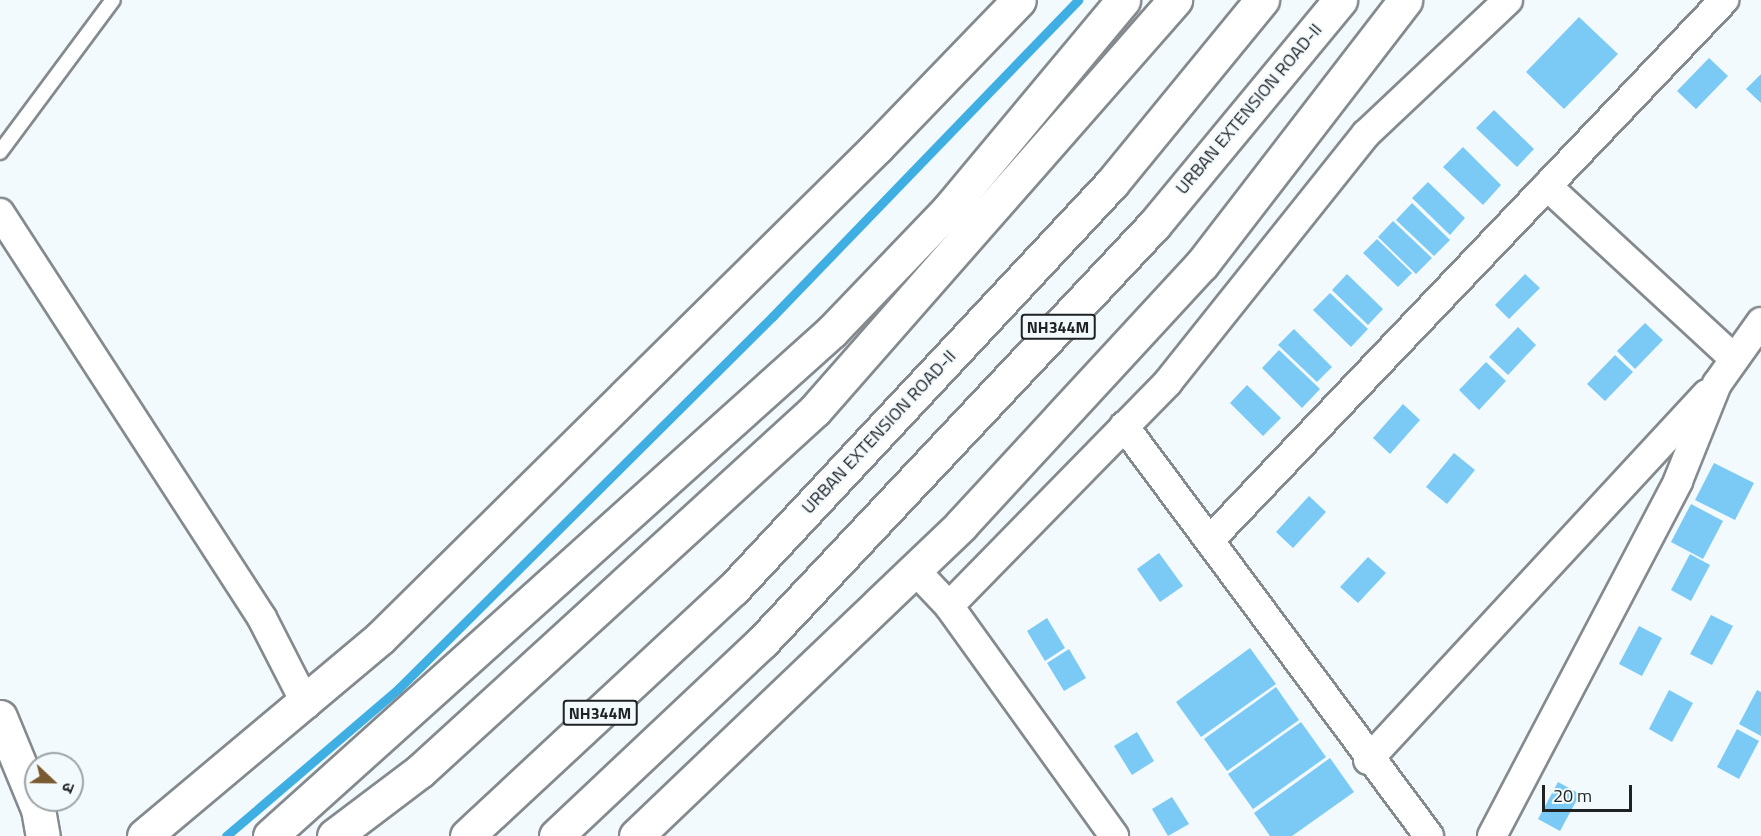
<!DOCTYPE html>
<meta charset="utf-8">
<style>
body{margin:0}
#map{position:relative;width:1761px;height:836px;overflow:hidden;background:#f3fafe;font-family:"Titillium Web","Noto Sans Devanagari",sans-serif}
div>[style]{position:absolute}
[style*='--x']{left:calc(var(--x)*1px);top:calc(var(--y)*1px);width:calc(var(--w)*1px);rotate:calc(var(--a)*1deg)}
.stream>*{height:9px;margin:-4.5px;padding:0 4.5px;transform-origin:4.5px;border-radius:4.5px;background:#3fafe3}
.building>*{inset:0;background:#7acaf5}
.roads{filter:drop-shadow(2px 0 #848a8e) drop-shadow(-2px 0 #848a8e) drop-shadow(0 2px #848a8e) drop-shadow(0 -2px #848a8e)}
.service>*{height:14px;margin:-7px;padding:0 7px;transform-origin:7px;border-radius:7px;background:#fff}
.minor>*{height:28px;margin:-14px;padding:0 14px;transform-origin:14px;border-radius:14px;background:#fff}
.tertiary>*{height:33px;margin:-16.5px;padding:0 16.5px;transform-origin:16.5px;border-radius:16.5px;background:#fff}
.trunk>*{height:33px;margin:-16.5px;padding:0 16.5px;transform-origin:16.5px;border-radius:16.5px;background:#fff}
span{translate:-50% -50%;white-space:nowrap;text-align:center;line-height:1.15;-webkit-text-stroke:4.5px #f3fafe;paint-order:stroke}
.shield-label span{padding:2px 4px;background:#f3fafe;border:2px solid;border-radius:4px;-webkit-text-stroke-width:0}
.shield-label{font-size:16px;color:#1f2223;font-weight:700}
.street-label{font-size:18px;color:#1f2223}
.north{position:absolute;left:24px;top:752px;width:60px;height:60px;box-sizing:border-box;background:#f3fafe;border:2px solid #9ea4a6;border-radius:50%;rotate:112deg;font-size:16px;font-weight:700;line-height:24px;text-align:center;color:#1f2223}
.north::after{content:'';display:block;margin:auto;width:21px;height:27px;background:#7a5a30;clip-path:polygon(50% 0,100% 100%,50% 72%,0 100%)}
.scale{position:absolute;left:1542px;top:785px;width:90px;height:27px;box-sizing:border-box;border:3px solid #1f2223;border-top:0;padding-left:8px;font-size:18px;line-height:21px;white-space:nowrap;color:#1f2223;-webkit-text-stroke:4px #f3fafe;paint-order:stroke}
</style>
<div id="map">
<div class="stream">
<div style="--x:226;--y:836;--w:226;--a:-40.5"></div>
<div style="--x:398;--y:689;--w:528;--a:-44.85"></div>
<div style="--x:772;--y:317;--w:441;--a:-46"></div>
</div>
<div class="building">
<div style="clip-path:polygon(1579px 17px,1618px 54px,1564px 109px,1526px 72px)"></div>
<div style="clip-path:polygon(1709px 58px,1728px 76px,1696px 109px,1677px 91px)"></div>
<div style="clip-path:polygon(1761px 74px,1761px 103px,1746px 89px)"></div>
<div style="clip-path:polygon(1494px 110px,1534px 149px,1517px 167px,1476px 128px)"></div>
<div style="clip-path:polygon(1463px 147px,1501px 185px,1483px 205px,1443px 167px)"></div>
<div style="clip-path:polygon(1428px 182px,1465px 218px,1450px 235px,1412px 198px)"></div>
<div style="clip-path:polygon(1412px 203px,1450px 240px,1434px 256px,1396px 220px)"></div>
<div style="clip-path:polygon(1393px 221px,1432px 258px,1416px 274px,1378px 237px)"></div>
<div style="clip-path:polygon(1377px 239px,1412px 273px,1398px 287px,1363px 253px)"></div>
<div style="clip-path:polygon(1347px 274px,1383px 309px,1368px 325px,1332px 290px)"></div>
<div style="clip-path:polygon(1525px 274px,1540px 288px,1509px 319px,1495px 305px)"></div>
<div style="clip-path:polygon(1330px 293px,1368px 329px,1351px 347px,1313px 310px)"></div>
<div style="clip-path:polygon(1645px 323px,1663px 340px,1635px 369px,1617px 351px)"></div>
<div style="clip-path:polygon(1518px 327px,1536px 345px,1508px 375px,1489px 357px)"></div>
<div style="clip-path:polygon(1294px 329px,1332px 367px,1317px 382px,1278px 345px)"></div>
<div style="clip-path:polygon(1279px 350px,1320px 389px,1302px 408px,1262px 368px)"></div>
<div style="clip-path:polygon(1615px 355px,1633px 372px,1605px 401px,1587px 384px)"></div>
<div style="clip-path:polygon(1486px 362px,1506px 381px,1479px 410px,1459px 390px)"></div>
<div style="clip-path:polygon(1247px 385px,1281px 418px,1263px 436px,1230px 403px)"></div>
<div style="clip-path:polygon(1403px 404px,1420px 420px,1390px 454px,1373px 438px)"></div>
<div style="clip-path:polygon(1454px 453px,1475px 470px,1447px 504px,1426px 487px)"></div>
<div style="clip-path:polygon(1714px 463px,1754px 483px,1735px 520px,1695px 500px)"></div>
<div style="clip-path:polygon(1309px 496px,1326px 512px,1293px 548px,1276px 532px)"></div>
<div style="clip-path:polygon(1691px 504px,1723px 521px,1703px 559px,1671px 542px)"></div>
<div style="clip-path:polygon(1159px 553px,1183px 586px,1160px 602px,1137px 569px)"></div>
<div style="clip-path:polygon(1690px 554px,1710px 565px,1691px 601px,1671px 590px)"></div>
<div style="clip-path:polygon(1368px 557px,1386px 573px,1358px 603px,1340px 587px)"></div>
<div style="clip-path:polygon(1711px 615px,1733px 626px,1712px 665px,1690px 654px)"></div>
<div style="clip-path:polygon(1047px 618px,1065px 648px,1045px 661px,1027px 631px)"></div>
<div style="clip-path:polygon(1639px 626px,1662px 638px,1642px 676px,1619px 664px)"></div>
<div style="clip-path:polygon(1250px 648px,1276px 684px,1201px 737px,1176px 702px)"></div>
<div style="clip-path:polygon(1069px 649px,1086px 678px,1064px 691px,1047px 663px)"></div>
<div style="clip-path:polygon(1276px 687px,1299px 720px,1227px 771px,1204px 739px)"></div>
<div style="clip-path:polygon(1669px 690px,1693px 703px,1672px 742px,1649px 729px)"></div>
<div style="clip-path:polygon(1757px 690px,1761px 692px,1761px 736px,1739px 724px)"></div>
<div style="clip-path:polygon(1301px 722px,1326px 757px,1253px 809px,1228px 774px)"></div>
<div style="clip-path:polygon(1737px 729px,1759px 741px,1739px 779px,1717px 767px)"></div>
<div style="clip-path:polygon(1137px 732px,1154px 761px,1132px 775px,1114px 746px)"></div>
<div style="clip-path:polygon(1330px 758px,1354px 792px,1292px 836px,1270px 836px,1254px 813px)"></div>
<div style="clip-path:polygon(1558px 782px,1580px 794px,1560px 831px,1538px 819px)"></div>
<div style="clip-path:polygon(1172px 797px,1189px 824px,1168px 836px,1152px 809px)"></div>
</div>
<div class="roads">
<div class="service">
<div style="--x:0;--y:152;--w:189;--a:-53.4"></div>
</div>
<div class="minor">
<div style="--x:1547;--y:186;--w:252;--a:42.7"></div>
<div style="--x:0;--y:213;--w:482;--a:57.1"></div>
<div style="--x:262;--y:618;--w:97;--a:62.9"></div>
<div style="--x:1124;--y:426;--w:511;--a:53.35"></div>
<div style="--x:1210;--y:540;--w:746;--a:-46.41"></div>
<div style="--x:915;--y:570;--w:50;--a:46.6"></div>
<div style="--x:949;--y:606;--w:283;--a:54.3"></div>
<div style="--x:949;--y:606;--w:313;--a:-45.6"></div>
<div style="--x:1168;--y:382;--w:317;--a:-51.4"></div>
<div style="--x:1366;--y:134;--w:195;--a:-43.3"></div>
<div style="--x:1368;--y:760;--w:499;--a:-47.2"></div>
<div style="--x:1492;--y:836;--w:401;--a:-62.3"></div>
<div style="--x:1678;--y:481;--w:105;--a:-68.1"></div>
<div style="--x:1717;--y:384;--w:76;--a:-54.6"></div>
</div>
<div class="tertiary">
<div style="--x:144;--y:836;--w:308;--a:-40"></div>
<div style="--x:380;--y:638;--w:699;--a:-44.65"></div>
<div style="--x:877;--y:147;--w:204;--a:-46"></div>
<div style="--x:334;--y:836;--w:108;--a:-37.1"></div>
<div style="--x:420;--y:771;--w:535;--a:-42.42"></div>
<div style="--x:815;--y:410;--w:546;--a:-48.72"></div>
<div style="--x:636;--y:836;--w:450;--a:-43.7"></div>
<div style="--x:961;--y:525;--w:355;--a:-47.3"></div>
<div style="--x:1202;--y:264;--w:333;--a:-52.4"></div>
</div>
<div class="trunk">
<div style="--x:0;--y:717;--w:100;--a:67.6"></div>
<div style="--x:38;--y:809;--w:27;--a:80"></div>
<div style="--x:270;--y:836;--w:756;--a:-41.94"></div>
<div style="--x:832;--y:331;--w:169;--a:-46.2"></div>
<div style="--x:949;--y:209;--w:272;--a:-50.2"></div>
<div style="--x:467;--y:836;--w:363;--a:-42.9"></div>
<div style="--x:733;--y:589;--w:555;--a:-46.97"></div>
<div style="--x:1112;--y:183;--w:237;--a:-50.7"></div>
<div style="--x:556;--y:836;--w:283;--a:-43.3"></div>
<div style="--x:762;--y:642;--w:572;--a:-46.77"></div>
<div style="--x:1154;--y:225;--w:292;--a:-50.4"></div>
</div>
</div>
<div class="shield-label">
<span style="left:1058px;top:327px">NH344M</span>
<span style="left:600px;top:713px">NH344M</span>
</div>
<div class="street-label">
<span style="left:1249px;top:109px;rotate:-50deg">URBAN EXTENSION ROAD-II</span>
<span style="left:879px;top:432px;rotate:-47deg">URBAN EXTENSION ROAD-II</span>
</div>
<div class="north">उ</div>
<div class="scale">20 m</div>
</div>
